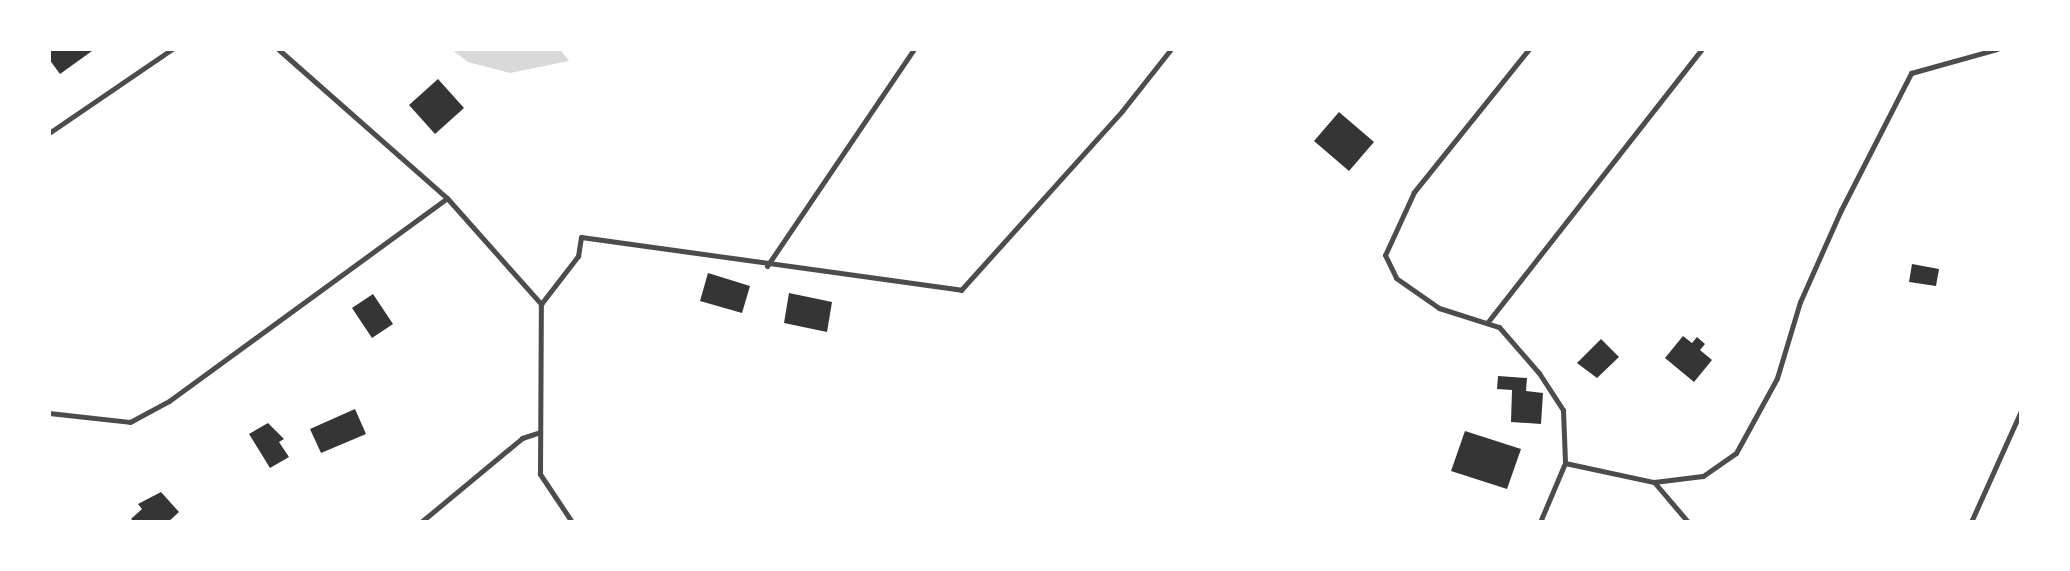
<!DOCTYPE html>
<style>
body{margin:0}
#map{position:relative;width:2070px;height:571px;overflow:hidden;background:#fff;font-family:Commissioner,sans-serif}
div>[style]{position:absolute}
[style*='--x']{left:calc(var(--x)*1px);top:calc(var(--y)*1px);width:calc(var(--w)*1px);rotate:calc(var(--a)*1deg)}
.water>*{inset:0;background:#d9d9d9}
.building>*{inset:0;background:#353535}
.service>*{height:5px;margin:-2.5px;padding:0 2.5px;transform-origin:2.5px;border-radius:2.5px;background:#4c4c4c}
span{translate:-50% -50%;white-space:nowrap;text-align:center;line-height:1.15;-webkit-text-stroke:7px #fff;paint-order:stroke}
.frame{position:absolute;inset:0;border:51px solid #fff;pointer-events:none}
</style>
<div id="map">
<div class="water">
<div style="clip-path:polygon(451px 49px,560px 49px,569px 61px,510px 73px,468px 62px)"></div>
</div>
<div class="building">
<div style="clip-path:polygon(49px 49px,90px 49px,92px 51px,60px 74px,49px 59px)"></div>
<div style="clip-path:polygon(438px 79px,464px 108px,435px 134px,409px 105px)"></div>
<div style="clip-path:polygon(1339px 112px,1374px 142px,1349px 171px,1314px 141px)"></div>
<div style="clip-path:polygon(1912px 264px,1939px 269px,1936px 286px,1909px 282px)"></div>
<div style="clip-path:polygon(708px 273px,750px 286px,742px 313px,700px 301px)"></div>
<div style="clip-path:polygon(789px 293px,832px 302px,827px 332px,784px 323px)"></div>
<div style="clip-path:polygon(373px 294px,393px 324px,372px 338px,352px 308px)"></div>
<div style="clip-path:polygon(1683px 336px,1692px 343px,1697px 337px,1705px 344px,1700px 350px,1712px 360px,1694px 382px,1665px 358px)"></div>
<div style="clip-path:polygon(1601px 339px,1619px 357px,1597px 378px,1577px 363px)"></div>
<div style="clip-path:polygon(1498px 376px,1527px 378px,1526px 391px,1543px 393px,1541px 424px,1511px 422px,1512px 390px,1497px 389px)"></div>
<div style="clip-path:polygon(355px 409px,366px 434px,321px 453px,310px 429px)"></div>
<div style="clip-path:polygon(268px 423px,284px 439px,279px 442px,289px 457px,270px 468px,249px 434px)"></div>
<div style="clip-path:polygon(1465px 431px,1521px 449px,1507px 489px,1451px 471px)"></div>
<div style="clip-path:polygon(161px 492px,179px 512px,168px 522px,134px 522px,131px 519px,142px 509px,138px 504px)"></div>
</div>
<div class="service">
<div style="--x:278;--y:49;--w:225;--a:41.4"></div>
<div style="--x:447;--y:198;--w:142;--a:48.4"></div>
<div style="--x:1529;--y:49;--w:184;--a:128.8"></div>
<div style="--x:1414;--y:192;--w:69;--a:114.7"></div>
<div style="--x:1385;--y:255;--w:25;--a:64"></div>
<div style="--x:1396;--y:278;--w:52;--a:34.9"></div>
<div style="--x:1439;--y:308;--w:63;--a:17.6"></div>
<div style="--x:1499;--y:327;--w:61;--a:49"></div>
<div style="--x:1539;--y:373;--w:44;--a:57"></div>
<div style="--x:1563;--y:410;--w:53;--a:87.8"></div>
<div style="--x:49;--y:133;--w:149;--a:-34.3"></div>
<div style="--x:767;--y:266;--w:262;--a:-55.9"></div>
<div style="--x:1487;--y:323;--w:348;--a:-51.9"></div>
<div style="--x:49;--y:413;--w:81;--a:6.3"></div>
<div style="--x:130;--y:422;--w:44;--a:-28.3"></div>
<div style="--x:169;--y:401;--w:344;--a:-36.1"></div>
<div style="--x:1654;--y:482;--w:49;--a:-7"></div>
<div style="--x:1703;--y:476;--w:40;--a:-34.9"></div>
<div style="--x:1736;--y:453;--w:85;--a:-61.3"></div>
<div style="--x:1777;--y:378;--w:79;--a:-73.2"></div>
<div style="--x:1800;--y:302;--w:101;--a:-66"></div>
<div style="--x:1841;--y:210;--w:154;--a:-62.9"></div>
<div style="--x:1911;--y:73;--w:89;--a:-15.6"></div>
<div style="--x:421;--y:522;--w:131;--a:-39.7"></div>
<div style="--x:522;--y:438;--w:19;--a:-18"></div>
<div style="--x:572;--y:522;--w:58;--a:-123.7"></div>
<div style="--x:540;--y:474;--w:170;--a:-89.7"></div>
<div style="--x:541;--y:304;--w:61;--a:-52.4"></div>
<div style="--x:578;--y:256;--w:19;--a:-81"></div>
<div style="--x:581;--y:237;--w:384;--a:7.9"></div>
<div style="--x:961;--y:290;--w:241;--a:-48"></div>
<div style="--x:1122;--y:111;--w:79;--a:-51.7"></div>
<div style="--x:1540;--y:522;--w:64;--a:-67"></div>
<div style="--x:1565;--y:463;--w:91;--a:12.1"></div>
<div style="--x:1654;--y:482;--w:52;--a:49.6"></div>
<div style="--x:1971;--y:522;--w:122;--a:-65.8"></div>
</div>
<div class="frame"></div>
</div>
